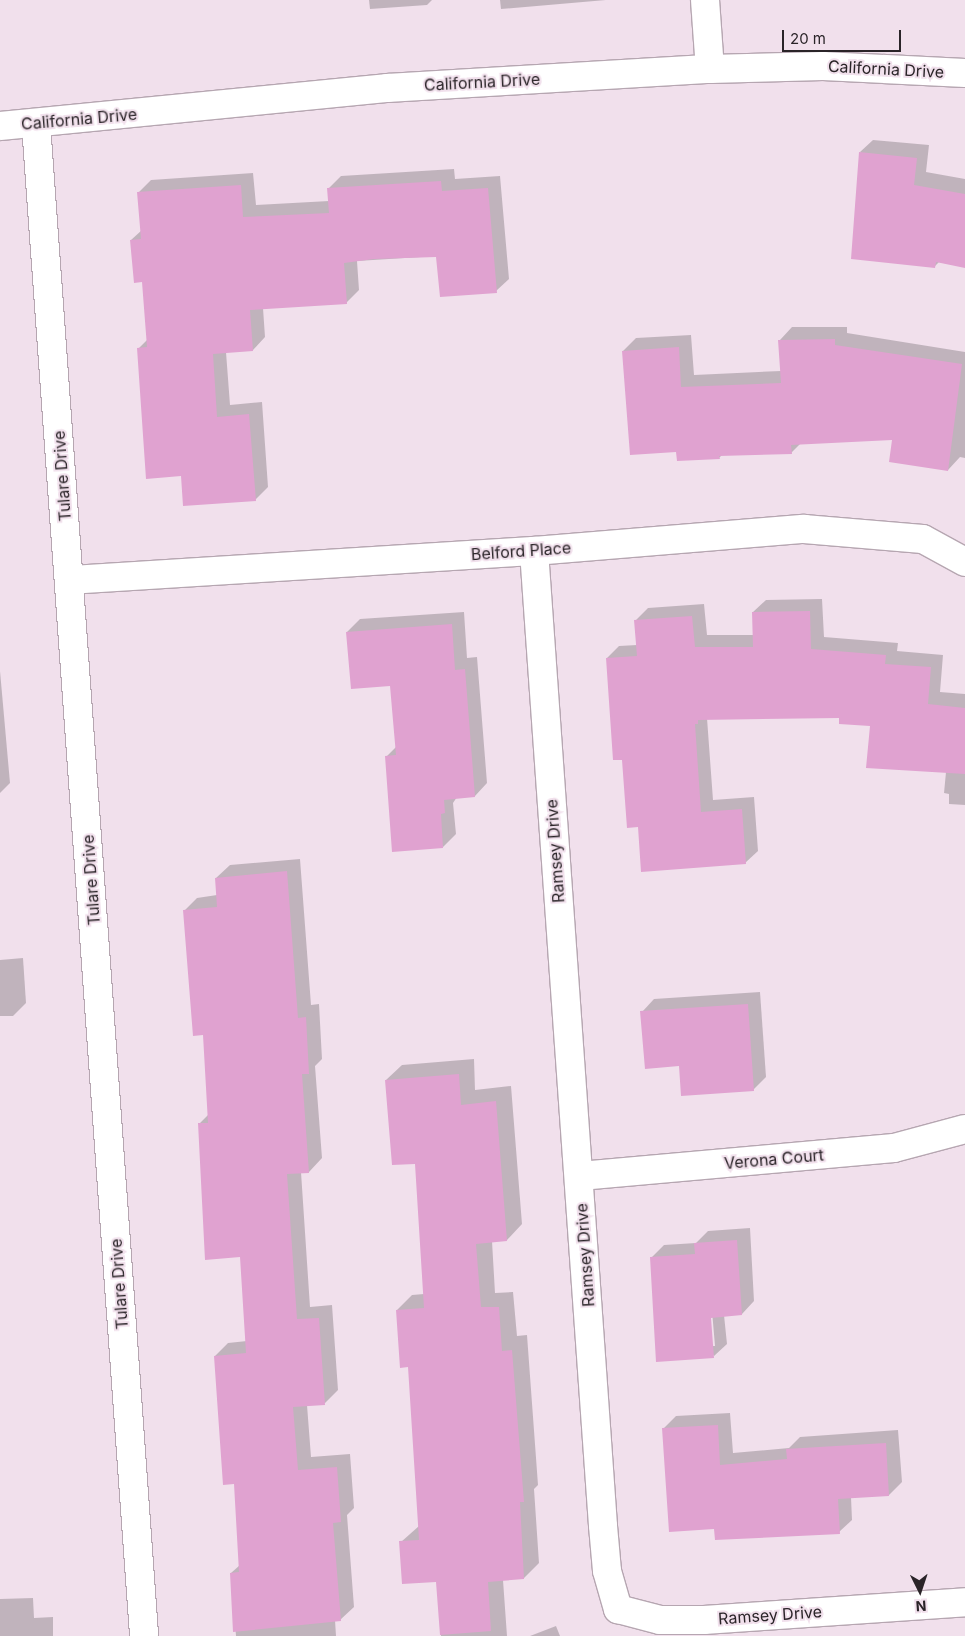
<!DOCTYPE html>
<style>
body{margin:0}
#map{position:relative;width:965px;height:1636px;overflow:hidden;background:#f1e0ec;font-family:Inter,sans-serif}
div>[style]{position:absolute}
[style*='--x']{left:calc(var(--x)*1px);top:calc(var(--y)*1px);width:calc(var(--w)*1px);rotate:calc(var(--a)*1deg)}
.shadow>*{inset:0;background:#0003}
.building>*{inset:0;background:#e0a2d0}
.roads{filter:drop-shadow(1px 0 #b6a6b1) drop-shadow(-1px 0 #b6a6b1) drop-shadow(0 1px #b6a6b1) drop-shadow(0 -1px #b6a6b1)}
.minor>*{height:28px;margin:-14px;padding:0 14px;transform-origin:14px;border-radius:14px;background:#fff}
.tertiary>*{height:28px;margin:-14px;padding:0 14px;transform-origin:14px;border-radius:14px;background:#fff}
span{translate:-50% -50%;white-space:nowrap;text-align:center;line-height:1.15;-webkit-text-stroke:4px #f1e0ec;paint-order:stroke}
.street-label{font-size:16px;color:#2a2428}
.north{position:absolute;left:895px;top:1566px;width:50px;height:50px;-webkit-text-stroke:4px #f1e0ec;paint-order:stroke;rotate:176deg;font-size:14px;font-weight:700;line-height:20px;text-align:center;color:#2a2428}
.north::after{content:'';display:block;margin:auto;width:18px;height:22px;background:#2a2428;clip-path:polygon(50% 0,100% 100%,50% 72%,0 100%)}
.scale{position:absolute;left:782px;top:30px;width:119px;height:22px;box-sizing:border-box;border:2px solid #2a2428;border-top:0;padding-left:6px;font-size:15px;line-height:18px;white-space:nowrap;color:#2a2428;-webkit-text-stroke:4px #f1e0ec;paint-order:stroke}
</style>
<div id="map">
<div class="shadow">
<div style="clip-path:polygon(369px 0,432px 0,427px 5px,370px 9px)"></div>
<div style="clip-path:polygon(500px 0,606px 0,501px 9px)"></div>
<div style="clip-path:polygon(873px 140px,929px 145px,926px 172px,965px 179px,965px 267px,939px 262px,934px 267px,860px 152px)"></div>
<div style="clip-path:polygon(454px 169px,455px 179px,500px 176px,509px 279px,496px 291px,437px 256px,357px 261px,359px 290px,346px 303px,263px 308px,265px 337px,253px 350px,226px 352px,230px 405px,262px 402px,268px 487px,255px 500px,182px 475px,138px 349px,148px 339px,144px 281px,131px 240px,142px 230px,138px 193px,151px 180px,253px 173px,256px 205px,329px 201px,328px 189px,341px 176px)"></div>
<div style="clip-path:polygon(792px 327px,847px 327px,847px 333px,965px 352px,965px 458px,960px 457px,948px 470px,894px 438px,801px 443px,791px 453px,723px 454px,719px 458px,677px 451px,623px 351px,636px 338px,691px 335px,694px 375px,781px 371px,780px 340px)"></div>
<div style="clip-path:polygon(822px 599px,824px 637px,898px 643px,897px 651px,943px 655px,940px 692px,965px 694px,965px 805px,949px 804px,949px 794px,944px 793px,946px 772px,871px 725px,841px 717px,707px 718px,713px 800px,754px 797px,758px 851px,745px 863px,639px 825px,623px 758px,607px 658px,619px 646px,637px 645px,635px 621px,648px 608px,704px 604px,707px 635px,754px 635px,753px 612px,766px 600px)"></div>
<div style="clip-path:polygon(464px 612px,467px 658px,477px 657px,487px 783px,475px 796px,457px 797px,453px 803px,456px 834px,443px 847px,386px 757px,397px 746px,392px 685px,347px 632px,360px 619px)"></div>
<div style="clip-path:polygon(0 671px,10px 783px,0 793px)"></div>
<div style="clip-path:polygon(300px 859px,311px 1005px,319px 1004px,322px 1059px,315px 1066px,322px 1158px,309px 1172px,301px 1172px,310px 1307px,332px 1305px,338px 1390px,325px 1403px,307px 1405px,311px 1457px,350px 1454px,354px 1508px,347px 1515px,354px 1607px,340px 1620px,335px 1620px,336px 1636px,236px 1636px,231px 1573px,240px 1565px,235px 1483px,215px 1356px,228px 1343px,247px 1341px,241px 1256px,206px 1259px,199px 1124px,209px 1114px,204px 1034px,184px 911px,197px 898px,217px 895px,216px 878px,230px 865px)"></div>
<div style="clip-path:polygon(23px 958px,26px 1003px,13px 1016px,0 1016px,0 960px)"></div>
<div style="clip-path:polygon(760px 992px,766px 1077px,753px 1090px,680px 1065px,642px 1012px,654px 999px)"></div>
<div style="clip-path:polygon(474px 1059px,475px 1090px,511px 1086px,522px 1224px,507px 1240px,492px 1241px,495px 1293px,513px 1292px,517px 1336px,527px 1335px,538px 1485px,534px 1489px,539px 1563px,524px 1578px,503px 1580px,507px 1636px,441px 1636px,438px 1581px,401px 1542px,419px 1526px,409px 1366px,397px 1310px,412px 1295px,424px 1294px,416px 1162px,386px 1080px,402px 1065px)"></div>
<div style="clip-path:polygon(evenodd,750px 1228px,754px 1301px,742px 1314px,724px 1315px,727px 1344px,714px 1356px,651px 1258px,664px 1245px,696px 1243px,708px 1231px,750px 1228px,709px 1311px,712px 1311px,715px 1346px,712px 1346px,709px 1311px)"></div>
<div style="clip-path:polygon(730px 1413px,733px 1453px,789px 1448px,800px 1437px,898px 1430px,902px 1482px,889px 1495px,851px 1497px,852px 1520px,839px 1532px,716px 1528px,663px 1429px,676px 1416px)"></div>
<div style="clip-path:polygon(33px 1598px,34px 1618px,53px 1617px,53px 1636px,0 1636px,0 1599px)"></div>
<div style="clip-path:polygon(556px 1626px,560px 1636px,530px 1636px)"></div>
</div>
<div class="building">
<div style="clip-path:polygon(859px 152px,917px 158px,914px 185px,965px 194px,965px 268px,936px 262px,935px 268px,851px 259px)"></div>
<div style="clip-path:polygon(441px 181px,442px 191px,488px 188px,497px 293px,440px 297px,436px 257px,374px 259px,344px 263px,347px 304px,250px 310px,253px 351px,213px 354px,217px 417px,249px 414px,256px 501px,183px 506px,181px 476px,146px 479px,137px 348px,147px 347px,142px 282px,134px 283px,130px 240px,141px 239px,137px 192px,241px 185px,243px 217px,329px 213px,327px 188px)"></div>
<div style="clip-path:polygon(835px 339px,835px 345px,962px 364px,948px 471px,889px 462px,892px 440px,791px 445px,792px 454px,719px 456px,720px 459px,677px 461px,676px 452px,630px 455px,622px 351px,679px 347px,681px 387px,781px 383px,778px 340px)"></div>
<div style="clip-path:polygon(810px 611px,811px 649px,886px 655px,885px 664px,931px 667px,928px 704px,965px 708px,965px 774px,866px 768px,870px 726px,839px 724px,839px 718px,698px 720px,698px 724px,695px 724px,701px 812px,742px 809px,746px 864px,641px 872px,638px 827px,627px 828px,622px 760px,613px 760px,606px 658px,637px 656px,634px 620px,692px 616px,695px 647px,753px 647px,752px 612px)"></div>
<div style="clip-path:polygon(452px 624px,455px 670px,465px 669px,475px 797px,444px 800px,445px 813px,441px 814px,443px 848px,392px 852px,385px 756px,396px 755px,390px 686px,351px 689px,346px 632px)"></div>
<div style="clip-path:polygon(287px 871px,298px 1018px,306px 1017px,309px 1074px,302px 1074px,309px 1173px,287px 1174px,297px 1319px,319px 1318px,325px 1405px,293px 1407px,298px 1470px,337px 1467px,341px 1522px,333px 1523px,341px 1621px,233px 1632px,230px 1573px,239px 1572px,234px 1484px,223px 1485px,214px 1356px,246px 1353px,240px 1257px,205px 1260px,198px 1123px,208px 1123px,203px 1035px,193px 1036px,183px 910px,217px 907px,215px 878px)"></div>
<div style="clip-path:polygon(748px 1004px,754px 1091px,681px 1096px,679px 1066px,645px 1069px,640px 1011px)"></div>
<div style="clip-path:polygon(459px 1074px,461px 1105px,496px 1101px,507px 1241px,476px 1244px,481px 1307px,499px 1307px,502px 1351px,512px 1350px,524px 1502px,520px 1502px,524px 1579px,488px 1582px,491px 1631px,440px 1635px,436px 1582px,402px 1584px,399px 1541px,419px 1540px,408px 1367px,400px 1368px,396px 1310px,424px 1308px,415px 1164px,392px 1165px,385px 1080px)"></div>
<div style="clip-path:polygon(737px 1240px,742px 1315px,711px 1318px,714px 1358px,656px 1362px,650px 1257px,695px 1254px,694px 1243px)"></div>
<div style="clip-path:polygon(718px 1425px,720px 1465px,787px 1459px,786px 1449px,886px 1443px,889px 1496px,838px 1499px,840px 1534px,715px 1540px,714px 1529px,669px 1532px,662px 1428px)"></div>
</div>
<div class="roads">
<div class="minor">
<div style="--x:705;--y:0;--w:69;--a:85.9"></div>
<div style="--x:0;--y:126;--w:389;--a:-5.6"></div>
<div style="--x:387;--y:88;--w:324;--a:-3.4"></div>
<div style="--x:710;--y:69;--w:113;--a:-1.5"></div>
<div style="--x:823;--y:66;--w:142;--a:2.8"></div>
<div style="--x:534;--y:551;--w:977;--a:85.95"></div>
<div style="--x:603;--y:1526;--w:45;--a:84.9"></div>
<div style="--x:607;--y:1571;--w:40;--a:74"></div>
<div style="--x:618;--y:1609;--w:43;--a:14.7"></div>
<div style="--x:660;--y:1620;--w:44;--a:0"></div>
<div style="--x:704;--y:1620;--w:262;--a:-3.9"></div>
<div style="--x:70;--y:580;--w:465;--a:-3.6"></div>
<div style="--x:534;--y:551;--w:271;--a:-4.7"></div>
<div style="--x:804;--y:529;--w:119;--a:4.8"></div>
<div style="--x:923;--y:539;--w:48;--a:28.7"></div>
<div style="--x:580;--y:1176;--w:315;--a:-5.1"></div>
<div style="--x:894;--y:1148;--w:73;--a:-15"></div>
</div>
<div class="tertiary">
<div style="--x:36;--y:124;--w:1516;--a:85.91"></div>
</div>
</div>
<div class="street-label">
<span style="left:886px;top:69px;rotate:3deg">California Drive</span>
<span style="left:482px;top:82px;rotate:-3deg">California Drive</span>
<span style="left:79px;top:119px;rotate:-5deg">California Drive</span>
<span style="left:62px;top:476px;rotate:-94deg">Tulare Drive</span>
<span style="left:521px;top:551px;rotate:-4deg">Belford Place</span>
<span style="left:555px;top:851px;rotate:-94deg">Ramsey Drive</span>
<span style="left:91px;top:880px;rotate:-94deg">Tulare Drive</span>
<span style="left:774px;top:1159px;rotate:-5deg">Verona Court</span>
<span style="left:585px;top:1255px;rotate:-94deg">Ramsey Drive</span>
<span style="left:119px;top:1284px;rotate:-94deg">Tulare Drive</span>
<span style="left:770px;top:1615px;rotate:-4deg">Ramsey Drive</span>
</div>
<div class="north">N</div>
<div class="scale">20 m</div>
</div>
